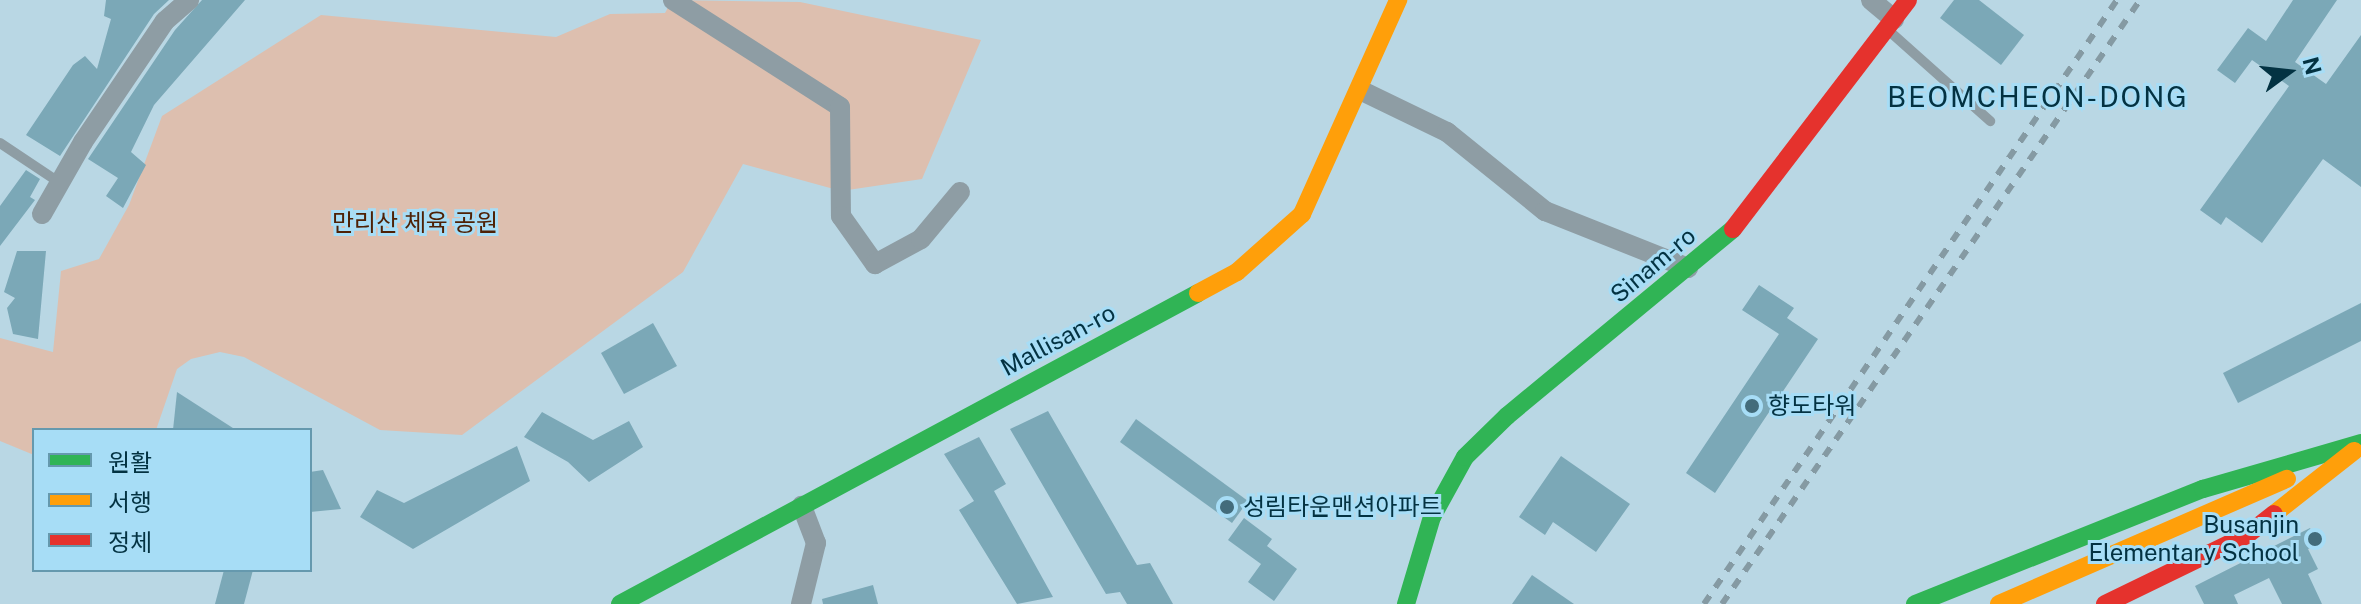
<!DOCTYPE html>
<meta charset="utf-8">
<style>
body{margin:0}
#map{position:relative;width:2361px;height:604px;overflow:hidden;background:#b9d7e4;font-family:"Public Sans","Noto Sans KR",sans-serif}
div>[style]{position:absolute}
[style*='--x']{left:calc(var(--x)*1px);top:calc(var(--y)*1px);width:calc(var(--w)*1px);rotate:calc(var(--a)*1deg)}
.green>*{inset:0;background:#ddbfaf}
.building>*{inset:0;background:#7ba8b7}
.lane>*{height:10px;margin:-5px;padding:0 5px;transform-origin:5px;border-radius:5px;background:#8e9da4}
.street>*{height:20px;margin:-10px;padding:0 10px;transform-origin:10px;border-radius:10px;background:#8e9da4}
.fast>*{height:18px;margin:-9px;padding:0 9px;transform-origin:9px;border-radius:9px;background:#30b455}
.slow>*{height:18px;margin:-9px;padding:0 9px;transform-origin:9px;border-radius:9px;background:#ff9f0a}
.jam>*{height:18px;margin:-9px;padding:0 9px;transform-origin:9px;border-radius:9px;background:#e5322d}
.rail>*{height:6px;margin-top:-3px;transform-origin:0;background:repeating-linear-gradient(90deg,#859aa3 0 10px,transparent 0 20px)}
.dots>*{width:22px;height:22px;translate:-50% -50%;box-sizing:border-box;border:4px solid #a7ddf6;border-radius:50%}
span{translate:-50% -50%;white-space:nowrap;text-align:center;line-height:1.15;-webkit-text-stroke:6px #a7ddf6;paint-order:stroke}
.park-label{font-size:24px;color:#4e2105}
.street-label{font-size:24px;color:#033242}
.poi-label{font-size:24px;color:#033242}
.left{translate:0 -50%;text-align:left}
.right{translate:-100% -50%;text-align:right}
.quarter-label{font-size:28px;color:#033242;letter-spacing:2px}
.legend{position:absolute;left:32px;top:428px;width:280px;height:144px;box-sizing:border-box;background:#a7ddf6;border:2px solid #6599ae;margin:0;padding:10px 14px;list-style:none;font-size:24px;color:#033242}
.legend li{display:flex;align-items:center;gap:16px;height:40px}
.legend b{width:40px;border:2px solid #6599ae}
.north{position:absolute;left:2249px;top:32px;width:80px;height:80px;-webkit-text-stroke:6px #a7ddf6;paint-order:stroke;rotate:75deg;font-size:22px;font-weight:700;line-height:32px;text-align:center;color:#033242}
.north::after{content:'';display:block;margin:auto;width:28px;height:36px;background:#033242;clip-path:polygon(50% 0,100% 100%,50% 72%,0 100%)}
</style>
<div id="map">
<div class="green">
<div style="clip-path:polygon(672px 0,800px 2px,981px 40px,922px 179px,841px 191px,743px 164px,683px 272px,462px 435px,380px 430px,244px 357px,220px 352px,191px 359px,177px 369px,156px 430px,34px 430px,34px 455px,0 441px,0 338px,53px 352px,61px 271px,99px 259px,129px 205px,162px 116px,321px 15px,556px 37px,610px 14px,665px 13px)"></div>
</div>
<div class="building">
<div style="clip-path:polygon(106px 0,169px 0,154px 14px,60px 156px,26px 135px,73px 65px,85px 56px,97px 69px,111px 19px,104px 16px)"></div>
<div style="clip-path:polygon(202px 0,245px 0,154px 105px,131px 152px,146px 165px,123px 208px,106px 196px,118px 178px,88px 159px,175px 30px)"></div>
<div style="clip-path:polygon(1954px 0,1979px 0,2024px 35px,2001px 65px,1940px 18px)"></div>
<div style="clip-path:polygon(2293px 0,2337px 0,2295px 62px,2326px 84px,2361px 35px,2361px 187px,2323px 159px,2262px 243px,2226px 217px,2221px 225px,2200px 210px,2289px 86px,2252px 60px,2235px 83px,2217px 70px,2248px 28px,2266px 41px)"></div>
<div style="clip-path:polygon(26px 170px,40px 179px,30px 197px,35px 200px,0 246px,0 206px)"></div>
<div style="clip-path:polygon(17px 251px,46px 251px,38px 339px,13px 334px,7px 308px,15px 298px,4px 292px)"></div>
<div style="clip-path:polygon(1759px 285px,1794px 308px,1787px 318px,1818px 339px,1715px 493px,1686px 473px,1779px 334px,1742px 310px)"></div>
<div style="clip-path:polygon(2361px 303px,2361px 341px,2238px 403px,2223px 373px)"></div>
<div style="clip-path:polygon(653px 323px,677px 366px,624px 394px,601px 353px)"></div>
<div style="clip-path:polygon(177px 392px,236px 430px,173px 430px)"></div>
<div style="clip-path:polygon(1048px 411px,1137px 565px,1150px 563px,1173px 604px,1127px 604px,1120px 592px,1106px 594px,1010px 429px)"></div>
<div style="clip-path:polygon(542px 412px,593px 440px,629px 421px,643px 447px,589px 482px,568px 462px,524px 437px)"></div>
<div style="clip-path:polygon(1136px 419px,1248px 501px,1232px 523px,1120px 442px)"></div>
<div style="clip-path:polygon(979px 437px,1006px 484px,994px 491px,1053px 597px,1017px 604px,959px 510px,974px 501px,944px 454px)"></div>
<div style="clip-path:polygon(517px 446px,530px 481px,413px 549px,360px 517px,377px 490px,404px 503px)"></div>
<div style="clip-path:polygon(1561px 456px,1630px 504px,1596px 552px,1553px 522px,1545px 535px,1519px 517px)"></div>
<div style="clip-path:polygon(323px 470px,341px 509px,310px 512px,310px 472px)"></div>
<div style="clip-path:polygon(1244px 518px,1272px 539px,1267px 546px,1297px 569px,1274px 601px,1248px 582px,1261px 564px,1228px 540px)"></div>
<div style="clip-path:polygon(2310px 528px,2318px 544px,2308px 549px,2318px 569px,2308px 574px,2322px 604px,2282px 604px,2269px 578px,2234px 595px,2238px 604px,2204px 604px,2195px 586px)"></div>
<div style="clip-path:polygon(224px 570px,253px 570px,244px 604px,215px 604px)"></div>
<div style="clip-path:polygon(1532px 575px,1574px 604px,1512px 604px)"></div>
<div style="clip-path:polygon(873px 585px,878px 604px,823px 604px,822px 599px)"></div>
</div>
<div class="lane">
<div style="--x:1888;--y:30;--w:137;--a:41.7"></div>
<div style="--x:0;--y:143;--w:72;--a:33.7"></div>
</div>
<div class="street">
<div style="--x:673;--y:0;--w:198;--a:32.6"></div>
<div style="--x:840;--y:107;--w:109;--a:89.5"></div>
<div style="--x:841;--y:216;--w:59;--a:54.7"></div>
<div style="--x:875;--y:264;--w:52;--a:-28.5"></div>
<div style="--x:921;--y:239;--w:61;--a:-50.3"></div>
<div style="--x:1871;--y:0;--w:30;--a:40"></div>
<div style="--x:1360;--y:90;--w:97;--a:25.8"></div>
<div style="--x:1447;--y:132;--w:126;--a:38.9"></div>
<div style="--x:1545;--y:211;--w:154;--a:21.7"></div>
<div style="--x:42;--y:214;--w:83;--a:-60.3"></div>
<div style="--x:83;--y:142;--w:146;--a:-55.9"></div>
<div style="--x:165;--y:21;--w:32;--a:-41"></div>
<div style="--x:801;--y:604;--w:63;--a:-76.2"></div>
<div style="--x:816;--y:543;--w:40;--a:-111"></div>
</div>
<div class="fast">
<div style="--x:620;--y:604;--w:656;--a:-28.28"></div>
<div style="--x:1406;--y:604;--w:91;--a:-73.4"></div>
<div style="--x:1432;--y:517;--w:68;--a:-61.2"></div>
<div style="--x:1465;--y:457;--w:59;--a:-44.3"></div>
<div style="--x:1507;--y:416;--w:293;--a:-39.6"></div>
<div style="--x:1915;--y:604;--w:310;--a:-21.8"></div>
<div style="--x:2203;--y:489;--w:165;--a:-16.2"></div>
</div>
<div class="slow">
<div style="--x:1198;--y:293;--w:44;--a:-28.3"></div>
<div style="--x:1237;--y:272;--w:87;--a:-41.7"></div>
<div style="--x:1302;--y:214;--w:235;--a:-65.8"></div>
<div style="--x:2274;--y:514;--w:102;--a:-38.2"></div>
<div style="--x:1999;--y:604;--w:314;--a:-23.5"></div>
</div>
<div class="jam">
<div style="--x:1733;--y:229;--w:288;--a:-52.6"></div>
<div style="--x:2105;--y:604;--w:158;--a:-25.9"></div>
<div style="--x:2247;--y:535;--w:34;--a:-38"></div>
</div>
<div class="rail">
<div style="--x:1704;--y:604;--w:732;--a:-55.64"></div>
<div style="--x:1722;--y:604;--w:735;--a:-55.31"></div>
</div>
<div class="dots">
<div style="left:1752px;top:406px;background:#436c7b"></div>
<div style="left:1227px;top:507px;background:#436c7b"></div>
<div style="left:2315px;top:539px;background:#436c7b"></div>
</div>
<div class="park-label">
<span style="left:415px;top:223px">만리산 체육 공원</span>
</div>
<div class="street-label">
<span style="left:1653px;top:265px;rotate:-40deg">Sinam-ro</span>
<span style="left:1058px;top:340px;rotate:-28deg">Mallisan-ro</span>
</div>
<div class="poi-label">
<span class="left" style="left:1768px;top:406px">향도타워</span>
<span class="left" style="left:1243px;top:507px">성림타운맨션아파트</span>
<span class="right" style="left:2299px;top:539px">Busanjin<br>Elementary School</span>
</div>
<div class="quarter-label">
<span style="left:2038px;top:97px">BEOMCHEON-DONG</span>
</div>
<ul class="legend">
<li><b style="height:10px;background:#30b455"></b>원활</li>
<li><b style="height:10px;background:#ff9f0a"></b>서행</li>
<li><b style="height:10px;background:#e5322d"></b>정체</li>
</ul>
<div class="north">N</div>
</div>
